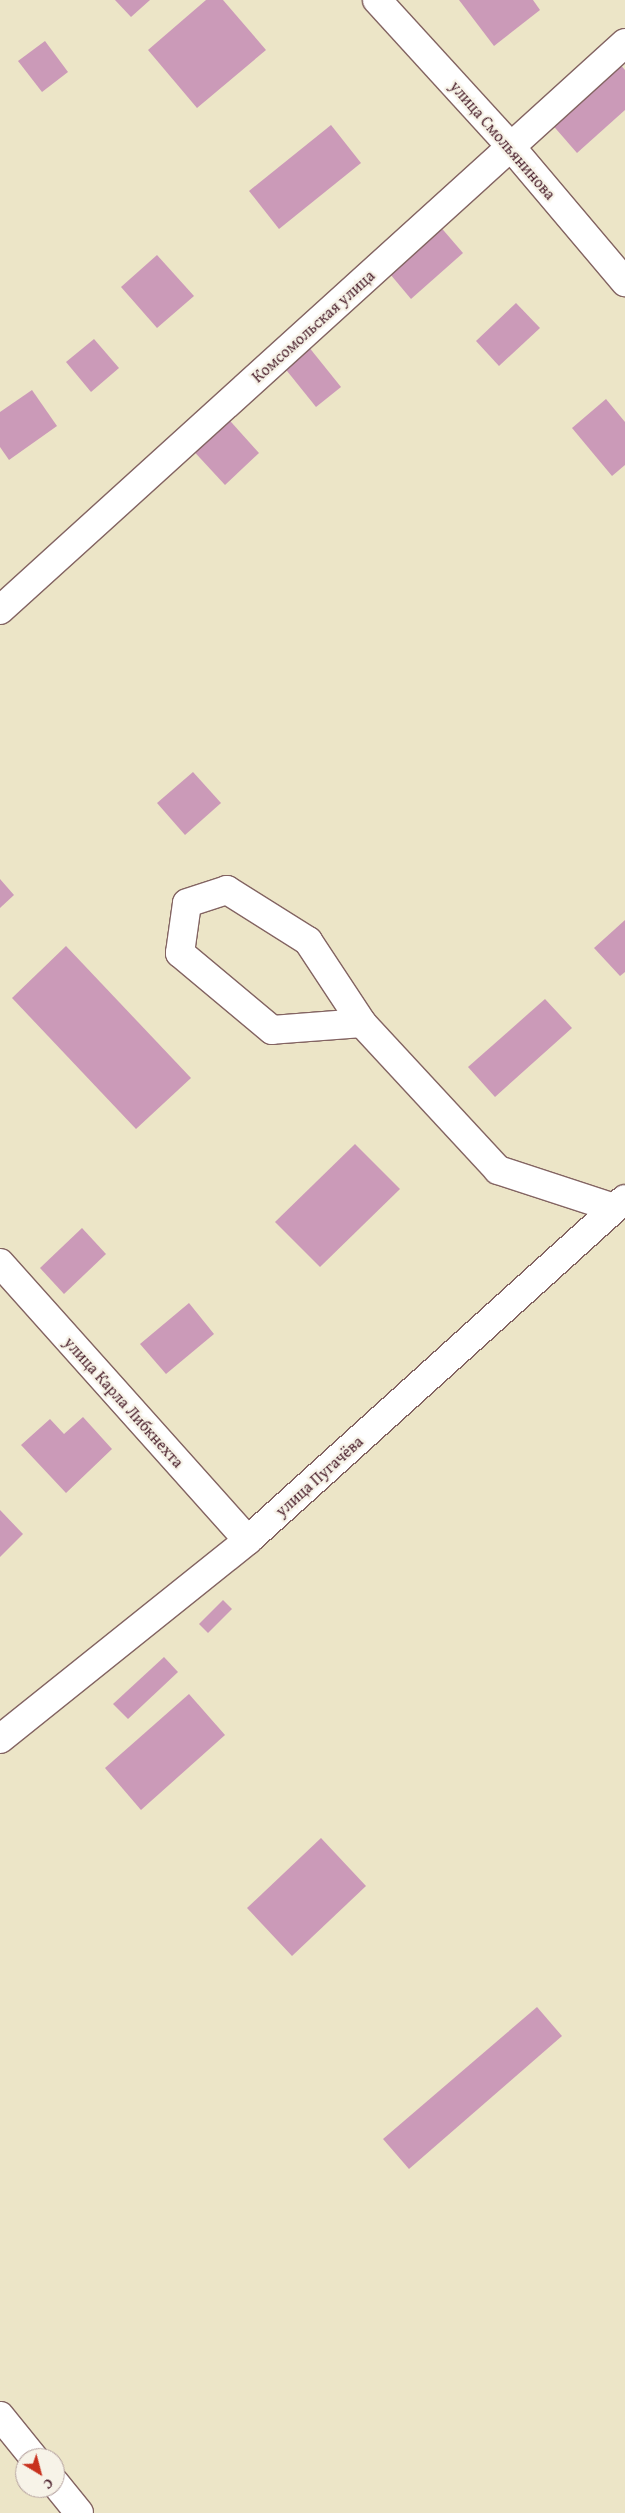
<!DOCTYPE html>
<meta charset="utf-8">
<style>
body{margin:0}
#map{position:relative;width:625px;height:2513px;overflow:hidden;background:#ece5c7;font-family:"Gentium Book Plus",serif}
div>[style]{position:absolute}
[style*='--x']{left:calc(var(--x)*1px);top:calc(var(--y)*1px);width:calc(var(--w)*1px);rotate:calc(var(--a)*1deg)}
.building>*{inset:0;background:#cb9ab8}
.roads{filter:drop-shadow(1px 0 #836462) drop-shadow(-1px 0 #836462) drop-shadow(0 1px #836462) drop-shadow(0 -1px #836462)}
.minor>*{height:28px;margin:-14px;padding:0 14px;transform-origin:14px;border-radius:14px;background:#fff}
span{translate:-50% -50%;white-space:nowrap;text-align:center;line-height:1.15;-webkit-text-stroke:4.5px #f7f3e8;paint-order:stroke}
.street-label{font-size:16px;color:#4a1f2b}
.north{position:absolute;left:15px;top:2448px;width:50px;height:50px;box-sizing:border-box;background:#f7f3e8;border:1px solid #b29e9c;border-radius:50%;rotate:143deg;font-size:14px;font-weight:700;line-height:20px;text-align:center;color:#4a1f2b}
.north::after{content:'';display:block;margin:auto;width:18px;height:22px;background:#c8321e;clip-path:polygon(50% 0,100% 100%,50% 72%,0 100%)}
</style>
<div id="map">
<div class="building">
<div style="clip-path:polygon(115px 0,150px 0,131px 17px)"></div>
<div style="clip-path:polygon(206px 0,223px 0,266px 50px,197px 108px,148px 50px)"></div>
<div style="clip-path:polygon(459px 0,533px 0,540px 10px,494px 46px)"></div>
<div style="clip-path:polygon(45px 41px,68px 72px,42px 92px,18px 61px)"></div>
<div style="clip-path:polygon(604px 46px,625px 70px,625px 110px,577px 153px,536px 106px)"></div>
<div style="clip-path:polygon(331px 125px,361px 163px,279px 229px,249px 191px)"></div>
<div style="clip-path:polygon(432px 217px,463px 253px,411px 299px,380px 262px)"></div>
<div style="clip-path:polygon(157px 255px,194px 296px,157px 328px,121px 287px)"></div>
<div style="clip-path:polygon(516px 303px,540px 328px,499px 366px,476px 341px)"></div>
<div style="clip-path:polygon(94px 339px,119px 368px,91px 392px,66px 362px)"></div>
<div style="clip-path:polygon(304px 341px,341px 387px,316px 407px,279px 361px)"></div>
<div style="clip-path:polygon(32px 390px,57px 426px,9px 460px,0 447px,0 412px)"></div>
<div style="clip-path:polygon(606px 399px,625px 422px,625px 465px,612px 476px,572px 428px)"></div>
<div style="clip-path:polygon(223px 413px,259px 453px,225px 485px,188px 445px)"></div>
<div style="clip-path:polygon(193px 772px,221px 803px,185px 835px,157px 803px)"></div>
<div style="clip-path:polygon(0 879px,14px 895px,0 908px)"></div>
<div style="clip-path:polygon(625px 920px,625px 972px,620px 976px,594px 948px)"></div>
<div style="clip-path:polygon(66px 946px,191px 1078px,136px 1129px,12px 998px)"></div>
<div style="clip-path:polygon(545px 999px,572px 1028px,495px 1097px,468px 1067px)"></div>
<div style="clip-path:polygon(355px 1144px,400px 1189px,320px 1267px,275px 1222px)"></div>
<div style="clip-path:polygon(82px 1228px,106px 1254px,64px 1294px,40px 1268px)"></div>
<div style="clip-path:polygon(189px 1303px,214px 1334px,166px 1374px,140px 1344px)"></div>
<div style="clip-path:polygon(83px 1417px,112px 1449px,66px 1493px,21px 1445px,50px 1419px,64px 1434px)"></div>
<div style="clip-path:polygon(0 1510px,23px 1534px,0 1557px)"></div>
<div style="clip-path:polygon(223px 1600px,232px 1609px,208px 1633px,199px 1624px)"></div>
<div style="clip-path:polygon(164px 1657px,178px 1672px,128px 1719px,113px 1704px)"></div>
<div style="clip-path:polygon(189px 1694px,225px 1735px,141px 1810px,105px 1768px)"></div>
<div style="clip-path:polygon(321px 1838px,366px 1886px,292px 1956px,247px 1908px)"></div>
<div style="clip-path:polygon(537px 2007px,562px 2036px,409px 2169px,383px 2139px)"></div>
</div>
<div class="roads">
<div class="minor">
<div style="--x:377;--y:0;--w:199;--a:47.6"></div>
<div style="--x:511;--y:147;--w:177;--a:49.8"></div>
<div style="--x:0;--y:610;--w:844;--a:-42.21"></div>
<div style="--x:362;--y:1023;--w:90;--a:175.6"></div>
<div style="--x:272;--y:1030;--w:120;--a:-140.1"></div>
<div style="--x:180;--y:953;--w:50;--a:-82"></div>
<div style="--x:187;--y:903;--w:42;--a:-18"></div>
<div style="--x:227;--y:890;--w:96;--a:32.2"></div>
<div style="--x:308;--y:941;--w:98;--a:56.6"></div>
<div style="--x:362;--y:1023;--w:200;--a:47.2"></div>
<div style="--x:498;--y:1170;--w:122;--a:18.1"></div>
<div style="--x:0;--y:1263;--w:372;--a:48.2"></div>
<div style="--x:0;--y:1739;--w:318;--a:-38.7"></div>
<div style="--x:248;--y:1540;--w:508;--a:-42.13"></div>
<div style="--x:0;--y:2416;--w:54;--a:51"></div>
<div style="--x:55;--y:2483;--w:38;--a:51"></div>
</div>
</div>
<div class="street-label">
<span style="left:503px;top:140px;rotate:49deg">улица Смольянинова</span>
<span style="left:313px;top:326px;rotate:-42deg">Комсомольская улица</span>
<span style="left:124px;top:1402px;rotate:48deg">улица Карла Либкнехта</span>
<span style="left:319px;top:1476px;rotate:-42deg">улица Пугачёва</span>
</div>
<div class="north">С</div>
</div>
